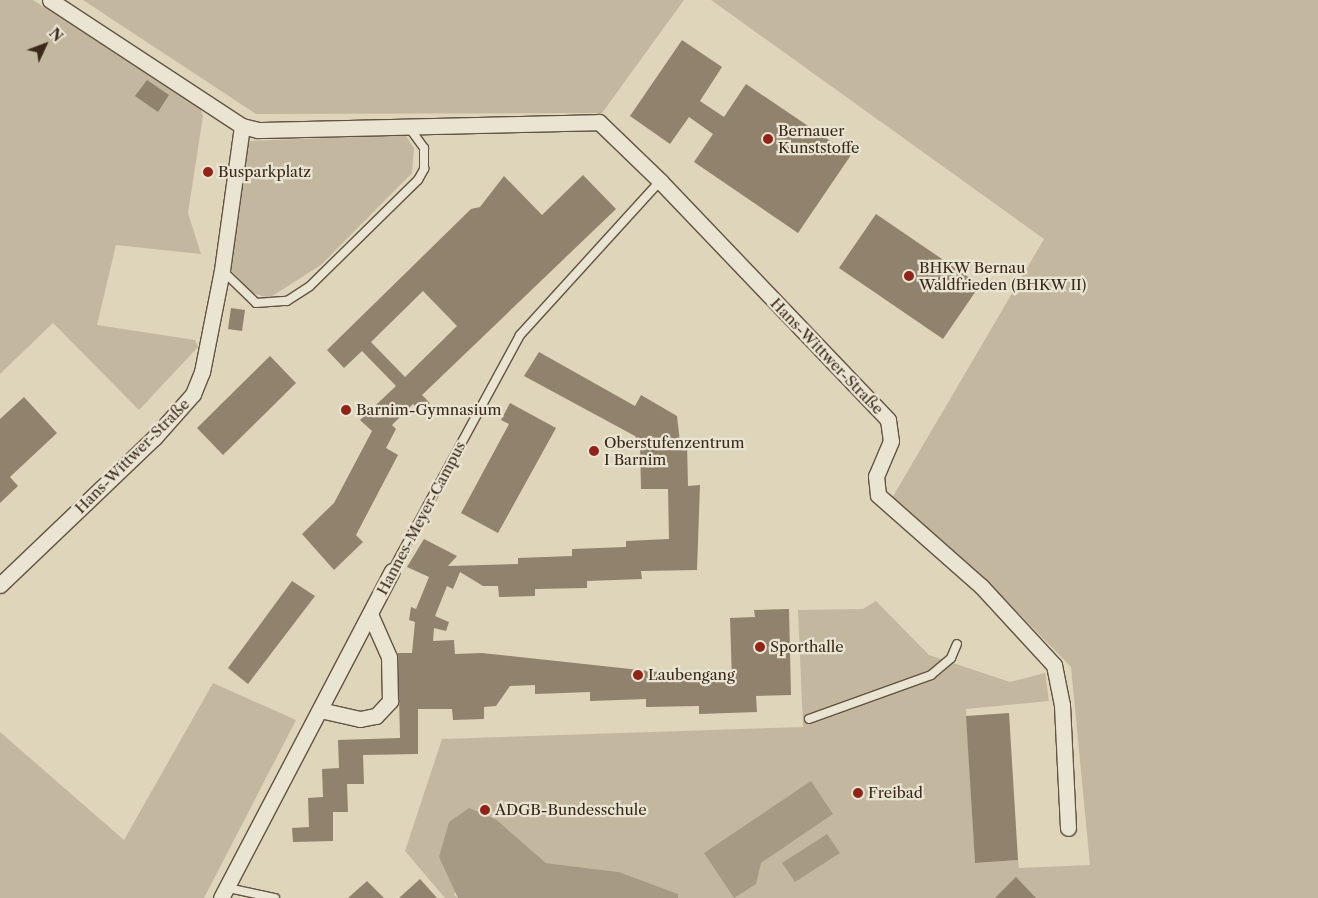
<!DOCTYPE html>
<meta charset="utf-8">
<style>
body{margin:0}
#map{position:relative;width:1318px;height:898px;overflow:hidden;background:#dfd5bb;font-family:"Libre Caslon Text",serif}
div>[style]{position:absolute}
[style*='--x']{left:calc(var(--x)*1px);top:calc(var(--y)*1px);width:calc(var(--w)*1px);rotate:calc(var(--a)*1deg)}
.green>*{inset:0;background:#c3b89f}
.water>*{inset:0;background:#a79a84}
.building>*{inset:0;background:#90826d}
.roads{filter:drop-shadow(1px 0 #635341) drop-shadow(-1px 0 #635341) drop-shadow(0 1px #635341) drop-shadow(0 -1px #635341)}
.lane>*{height:8px;margin:-4px;padding:0 4px;transform-origin:4px;border-radius:4px;background:#eae4d3}
.street>*{height:15px;margin:-7.5px;padding:0 7.5px;transform-origin:7.5px;border-radius:7.5px;background:#eae4d3}
.dots>*{width:14px;height:14px;translate:-50% -50%;box-sizing:border-box;border:2px solid #eae4d3;border-radius:50%}
span{translate:-50% -50%;white-space:nowrap;text-align:center;line-height:1.15;-webkit-text-stroke:4.5px #eae4d3;paint-order:stroke}
.poi-label{font-size:15px;color:#3a2818}
.left{translate:0 -50%;text-align:left}
.street-label{font-size:15px;color:#3a2818}
.north{position:absolute;left:20px;top:20px;width:50px;height:50px;-webkit-text-stroke:4px #eae4d3;paint-order:stroke;rotate:47deg;font-size:14px;font-weight:700;line-height:20px;text-align:center;color:#3a2818}
.north::after{content:'';display:block;margin:auto;width:18px;height:22px;background:#3a2818;clip-path:polygon(50% 0,100% 100%,50% 72%,0 100%)}
</style>
<div id="map">
<div class="green">
<div style="clip-path:polygon(0 0,33px 0,200px 107px,203px 116px,188px 213px,201px 254px,116px 245px,97px 325px,195px 340px,198px 347px,139px 410px,53px 323px,0 374px)"></div>
<div style="clip-path:polygon(83px 0,684px 0,602px 113px,256px 114px)"></div>
<div style="clip-path:polygon(711px 0,1318px 0,1318px 898px,678px 898px,677px 894px,619px 872px,546px 863px,497px 820px,454px 895px,458px 898px,445px 898px,405px 851px,442px 739px,803px 727px,798px 610px,863px 609px,876px 601px,929px 655px,1010px 682px,1045px 673px,1049px 701px,966px 709px,975px 863px,1018px 860px,1019px 868px,1090px 865px,1071px 667px,994px 588px,892px 498px,1044px 239px)"></div>
<div style="clip-path:polygon(405px 135px,414px 148px,412px 173px,321px 265px,269px 298px,252px 293px,229px 268px,248px 141px)"></div>
<div style="clip-path:polygon(213px 683px,296px 720px,204px 898px,0 898px,0 732px,124px 840px)"></div>
</div>
<div class="water">
<div style="clip-path:polygon(811px 781px,833px 814px,761px 863px,756px 884px,734px 898px,704px 853px)"></div>
<div style="clip-path:polygon(469px 808px,497px 820px,546px 863px,619px 872px,678px 894px,678px 898px,458px 898px,439px 857px,449px 822px)"></div>
<div style="clip-path:polygon(827px 834px,840px 853px,795px 882px,782px 863px)"></div>
</div>
<div class="building">
<div style="clip-path:polygon(682px 40px,722px 67px,700px 101px,724px 117px,746px 84px,851px 155px,798px 233px,694px 162px,713px 134px,689px 117px,670px 144px,630px 116px)"></div>
<div style="clip-path:polygon(147px 80px,169px 95px,158px 112px,135px 96px)"></div>
<div style="clip-path:polygon(evenodd,583px 175px,616px 209px,422px 395px,430px 403px,421px 411px,413px 404px,392px 425px,396px 429px,386px 448px,398px 455px,356px 535px,363px 542px,334px 570px,302px 534px,334px 503px,372px 431px,360px 420px,396px 386px,362px 351px,344px 368px,327px 350px,471px 209px,480px 207px,504px 176px,542px 215px,583px 175px,423px 291px,457px 326px,405px 377px,371px 342px,423px 291px)"></div>
<div style="clip-path:polygon(876px 214px,980px 285px,943px 339px,839px 268px)"></div>
<div style="clip-path:polygon(231px 308px,245px 310px,242px 331px,228px 329px)"></div>
<div style="clip-path:polygon(539px 352px,635px 406px,641px 395px,677px 416px,680px 442px,687px 442px,688px 486px,700px 485px,697px 570px,641px 571px,642px 579px,587px 581px,587px 588px,535px 589px,535px 596px,499px 597px,498px 586px,483px 586px,460px 572px,453px 589px,447px 586px,435px 616px,449px 622px,446px 631px,434px 628px,433px 641px,454px 640px,455px 654px,482px 653px,732px 680px,730px 618px,755px 617px,754px 610px,789px 609px,791px 695px,756px 696px,757px 712px,699px 714px,699px 706px,646px 707px,646px 699px,590px 701px,590px 692px,535px 694px,535px 685px,510px 686px,496px 706px,484px 707px,484px 719px,453px 720px,452px 709px,418px 709px,418px 754px,363px 755px,364px 784px,347px 784px,348px 812px,333px 812px,333px 841px,293px 842px,292px 828px,309px 827px,308px 798px,323px 797px,322px 769px,339px 768px,338px 740px,400px 738px,398px 653px,412px 653px,415px 622px,409px 620px,411px 607px,416px 609px,429px 577px,407px 567px,424px 539px,457px 556px,448px 566px,518px 564px,518px 558px,572px 556px,572px 549px,626px 547px,626px 541px,669px 539px,668px 489px,641px 489px,640px 443px,635px 436px,524px 376px)"></div>
<div style="clip-path:polygon(270px 356px,296px 383px,223px 455px,197px 428px)"></div>
<div style="clip-path:polygon(24px 397px,57px 433px,10px 477px,18px 486px,0 503px,0 419px)"></div>
<div style="clip-path:polygon(510px 403px,556px 428px,498px 533px,461px 513px,509px 424px,501px 420px)"></div>
<div style="clip-path:polygon(292px 581px,315px 596px,248px 684px,228px 668px)"></div>
<div style="clip-path:polygon(1009px 713px,1018px 860px,975px 863px,966px 716px)"></div>
<div style="clip-path:polygon(1016px 877px,1036px 898px,995px 898px)"></div>
<div style="clip-path:polygon(420px 879px,437px 898px,399px 898px)"></div>
<div style="clip-path:polygon(367px 881px,384px 898px,348px 898px)"></div>
</div>
<div class="roads">
<div class="lane">
<div style="--x:222;--y:270;--w:47;--a:44.1"></div>
<div style="--x:256;--y:303;--w:31;--a:-4"></div>
<div style="--x:287;--y:301;--w:27;--a:-33"></div>
<div style="--x:310;--y:286;--w:151;--a:-44.5"></div>
<div style="--x:418;--y:180;--w:13;--a:-61"></div>
<div style="--x:424;--y:169;--w:21;--a:-90"></div>
<div style="--x:424;--y:148;--w:26;--a:-126"></div>
<div style="--x:392;--y:571;--w:268;--a:-61.5"></div>
<div style="--x:520;--y:335;--w:208;--a:-47.7"></div>
<div style="--x:809;--y:719;--w:130;--a:-19.8"></div>
<div style="--x:931;--y:675;--w:26;--a:-40"></div>
<div style="--x:951;--y:658;--w:15;--a:-67"></div>
<div style="--x:228;--y:888;--w:48;--a:12"></div>
</div>
<div class="street">
<div style="--x:50;--y:0;--w:230;--a:33.3"></div>
<div style="--x:242;--y:126;--w:16;--a:14"></div>
<div style="--x:258;--y:130;--w:341;--a:-1.3"></div>
<div style="--x:599;--y:122;--w:85;--a:44"></div>
<div style="--x:660;--y:181;--w:330;--a:46.3"></div>
<div style="--x:888;--y:420;--w:21;--a:82"></div>
<div style="--x:891;--y:441;--w:38;--a:113"></div>
<div style="--x:876;--y:476;--w:19;--a:84"></div>
<div style="--x:878;--y:495;--w:137;--a:41.5"></div>
<div style="--x:981;--y:586;--w:108;--a:47.3"></div>
<div style="--x:1054;--y:665;--w:41;--a:78.7"></div>
<div style="--x:1062;--y:705;--w:123;--a:87.2"></div>
<div style="--x:0;--y:585;--w:213;--a:-43.7"></div>
<div style="--x:154;--y:438;--w:59;--a:-48.4"></div>
<div style="--x:193;--y:394;--w:24;--a:-68"></div>
<div style="--x:202;--y:372;--w:104;--a:-78.9"></div>
<div style="--x:222;--y:270;--w:145;--a:-82.1"></div>
<div style="--x:320;--y:710;--w:41;--a:12.7"></div>
<div style="--x:360;--y:719;--w:16;--a:-11"></div>
<div style="--x:376;--y:716;--w:21;--a:-47"></div>
<div style="--x:390;--y:701;--w:44;--a:-91.3"></div>
<div style="--x:389;--y:657;--w:47;--a:-113.8"></div>
<div style="--x:221;--y:898;--w:369;--a:-62.4"></div>
</div>
</div>
<div class="dots">
<div style="left:768px;top:139px;background:#8f2418"></div>
<div style="left:208px;top:172px;background:#8f2418"></div>
<div style="left:909px;top:276px;background:#8f2418"></div>
<div style="left:346px;top:410px;background:#8f2418"></div>
<div style="left:594px;top:451px;background:#8f2418"></div>
<div style="left:760px;top:647px;background:#8f2418"></div>
<div style="left:638px;top:675px;background:#8f2418"></div>
<div style="left:858px;top:793px;background:#8f2418"></div>
<div style="left:485px;top:810px;background:#8f2418"></div>
</div>
<div class="poi-label">
<span class="left" style="left:778px;top:139px">Bernauer<br>Kunststoffe</span>
<span class="left" style="left:218px;top:172px">Busparkplatz</span>
<span class="left" style="left:919px;top:276px">BHKW Bernau<br>Waldfrieden (BHKW II)</span>
<span class="left" style="left:356px;top:410px">Barnim-Gymnasium</span>
<span class="left" style="left:604px;top:451px">Oberstufenzentrum<br>I Barnim</span>
<span class="left" style="left:770px;top:647px">Sporthalle</span>
<span class="left" style="left:648px;top:675px">Laubengang</span>
<span class="left" style="left:868px;top:793px">Freibad</span>
<span class="left" style="left:495px;top:810px">ADGB-Bundesschule</span>
</div>
<div class="street-label">
<span style="left:827px;top:356px;rotate:46deg">Hans-Wittwer-Straße</span>
<span style="left:132px;top:456px;rotate:-45deg">Hans-Wittwer-Straße</span>
<span style="left:421px;top:518px;rotate:-62deg">Hannes-Meyer-Campus</span>
</div>
<div class="north">N</div>
</div>
